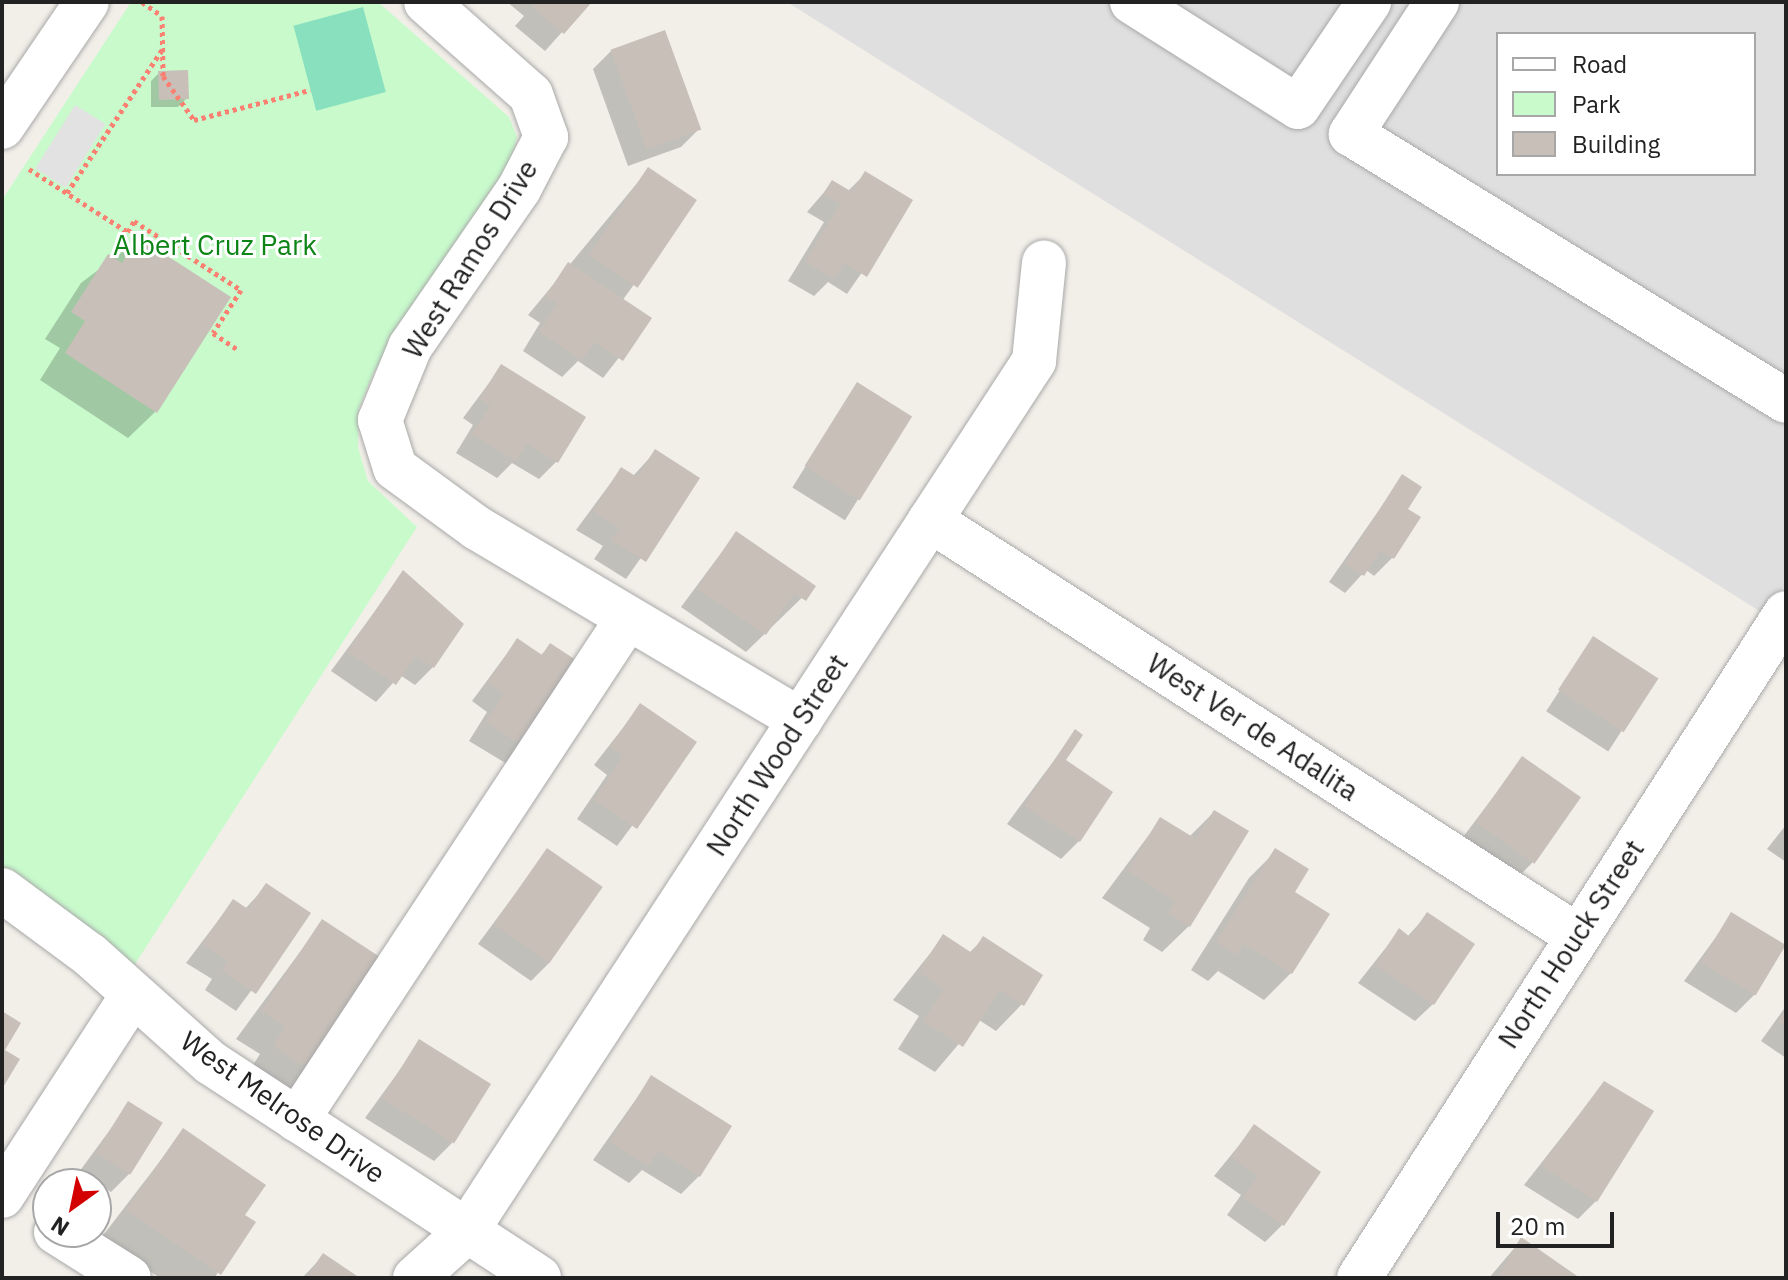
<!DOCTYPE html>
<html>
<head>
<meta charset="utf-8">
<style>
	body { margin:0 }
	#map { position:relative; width:1788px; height:1280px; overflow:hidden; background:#f2efe9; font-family:"IBM Plex Sans",sans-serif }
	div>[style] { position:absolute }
	.residential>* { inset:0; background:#e0dfdf }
	.park>* { inset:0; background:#c8facc }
	.pitch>* { inset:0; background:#88e0be; transform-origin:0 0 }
	.parking>* { inset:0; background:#e2e2e2; transform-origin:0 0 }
	.shadow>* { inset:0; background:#0003; transform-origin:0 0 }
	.building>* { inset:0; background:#c7bfb8; transform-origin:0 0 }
	.path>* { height:5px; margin-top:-2.5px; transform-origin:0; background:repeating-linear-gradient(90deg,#fa8072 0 4px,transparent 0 8px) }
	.roads { filter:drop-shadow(0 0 2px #a9a9a9) drop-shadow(0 0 2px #a9a9a9) }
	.minor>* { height:44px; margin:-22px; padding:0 22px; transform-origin:22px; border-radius:22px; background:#fff }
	span { translate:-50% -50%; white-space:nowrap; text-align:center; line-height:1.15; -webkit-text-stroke:6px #fff; paint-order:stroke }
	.park-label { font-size:28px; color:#0c8416 }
	.street-label { font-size:28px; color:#222 }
	.frame { position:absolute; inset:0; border:4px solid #222; pointer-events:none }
	.legend { position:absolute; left:1496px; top:32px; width:260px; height:144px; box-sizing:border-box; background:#fff; border:2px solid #a7a7a7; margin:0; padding:10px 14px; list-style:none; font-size:24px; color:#222 }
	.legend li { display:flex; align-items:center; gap:16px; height:40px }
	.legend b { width:40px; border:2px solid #a7a7a7 }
	.north { position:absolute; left:32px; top:1168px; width:80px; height:80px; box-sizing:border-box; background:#fff; border:2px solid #a7a7a7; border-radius:50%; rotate:213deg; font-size:22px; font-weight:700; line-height:32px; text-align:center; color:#222 }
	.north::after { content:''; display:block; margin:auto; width:28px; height:36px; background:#d40000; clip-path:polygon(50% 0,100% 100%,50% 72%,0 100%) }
	.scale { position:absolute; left:1496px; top:1212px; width:118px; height:36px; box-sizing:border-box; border:4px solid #222; border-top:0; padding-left:10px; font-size:24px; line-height:28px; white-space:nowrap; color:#222; -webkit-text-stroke:6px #fff; paint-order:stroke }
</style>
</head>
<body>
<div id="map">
	<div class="residential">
		<i style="clip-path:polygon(evenodd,787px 2px,1786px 2px,1786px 583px,1766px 615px,787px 2px,1498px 34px,1754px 34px,1754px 174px,1498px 174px,1498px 34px)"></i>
	</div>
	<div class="park">
		<i style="clip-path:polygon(131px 2px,378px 2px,509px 117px,517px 137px,512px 158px,374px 372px,359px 408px,358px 447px,368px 481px,417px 527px,126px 978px,2px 868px,2px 200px)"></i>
	</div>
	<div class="pitch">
		<i style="left:363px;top:7px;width:88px;height:72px;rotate:75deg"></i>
	</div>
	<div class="parking">
		<i style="left:75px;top:105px;width:36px;height:75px;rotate:32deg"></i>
	</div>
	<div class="shadow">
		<i style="clip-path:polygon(507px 2px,589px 2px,545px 51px,515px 26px,524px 16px)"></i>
		<i style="clip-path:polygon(611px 51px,699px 129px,681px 147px,628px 166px,593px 69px)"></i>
		<i style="clip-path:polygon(159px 73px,187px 98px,178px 107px,151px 107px,151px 81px)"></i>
		<i style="clip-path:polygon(648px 170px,694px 201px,622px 301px,649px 319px,603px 378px,578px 361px,562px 377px,523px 351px,540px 323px,528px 315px)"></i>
		<i style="clip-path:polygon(866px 173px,911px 201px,847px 294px,828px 282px,814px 296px,788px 281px,824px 222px,807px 212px,832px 183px,847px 192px)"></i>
		<i style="clip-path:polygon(138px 240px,155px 412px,128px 438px,40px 380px,60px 348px,45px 339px,81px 283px)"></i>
		<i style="clip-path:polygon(501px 367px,557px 461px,539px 479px,512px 463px,497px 478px,456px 453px,473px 425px,463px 418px)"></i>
		<i style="left:857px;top:384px;width:62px;height:122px;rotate:32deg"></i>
		<i style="clip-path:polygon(655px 452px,697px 478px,626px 579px,594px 559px,603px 546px,576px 530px,621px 469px,633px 476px)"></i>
		<i style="clip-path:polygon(1402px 477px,1406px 510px,1418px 518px,1392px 558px,1374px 576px,1366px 570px,1345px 593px,1329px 582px)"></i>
		<i style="clip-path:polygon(736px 533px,814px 586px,746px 652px,681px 607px)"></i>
		<i style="clip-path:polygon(403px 573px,433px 667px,415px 685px,400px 675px,376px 702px,331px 671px)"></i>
		<i style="left:1593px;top:639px;width:74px;height:86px;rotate:33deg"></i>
		<i style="clip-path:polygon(517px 640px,540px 656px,550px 646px,512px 767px,469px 741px,487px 712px,472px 701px)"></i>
		<i style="clip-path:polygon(640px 706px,694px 743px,617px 846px,577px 819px,607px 775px,594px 765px)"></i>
		<i style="clip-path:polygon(1075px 732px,1064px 761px,1079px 841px,1061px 859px,1007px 824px)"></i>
		<i style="clip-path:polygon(1522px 759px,1534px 861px,1516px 879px,1460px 841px)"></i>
		<i style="clip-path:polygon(1214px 812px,1189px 926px,1162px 952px,1143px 940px,1150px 928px,1102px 898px,1160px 820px,1189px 837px)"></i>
		<i style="clip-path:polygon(1786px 825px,1786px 862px,1767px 849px)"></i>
		<i style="clip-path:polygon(547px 851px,549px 963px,531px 981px,478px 944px)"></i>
		<i style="clip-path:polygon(1276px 851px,1291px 973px,1264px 1000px,1218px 971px,1208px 981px,1191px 970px,1249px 878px)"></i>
		<i style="clip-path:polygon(267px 885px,308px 914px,236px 1011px,205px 990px,212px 979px,186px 963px,233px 901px,245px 909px)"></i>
		<i style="clip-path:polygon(1427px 915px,1433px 1004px,1415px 1021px,1358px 983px,1399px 931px,1407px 937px)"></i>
		<i style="clip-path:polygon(1732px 915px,1754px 995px,1736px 1013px,1684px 981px)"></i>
		<i style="clip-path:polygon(322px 922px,310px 1071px,284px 1097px,248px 1073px,260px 1054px,236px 1039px)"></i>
		<i style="clip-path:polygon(944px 936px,969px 953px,983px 939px,1022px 1004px,996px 1031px,979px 1020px,935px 1072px,898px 1049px,919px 1016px,893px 1000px)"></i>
		<i style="clip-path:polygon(1786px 1006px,1786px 1058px,1761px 1041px)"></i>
		<i style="clip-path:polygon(420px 1042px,452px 1143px,434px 1161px,365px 1118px)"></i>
		<i style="clip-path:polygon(651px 1078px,699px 1176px,681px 1194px,642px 1170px,629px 1183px,593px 1160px)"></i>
		<i style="clip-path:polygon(1604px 1083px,1596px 1201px,1578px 1219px,1524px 1185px)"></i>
		<i style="clip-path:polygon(129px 1104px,129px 1174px,111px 1192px,79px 1172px)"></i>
		<i style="clip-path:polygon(1254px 1127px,1283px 1224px,1265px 1242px,1227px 1215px,1241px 1195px,1214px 1176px)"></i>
		<i style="clip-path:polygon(184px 1130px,243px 1216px,215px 1278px,160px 1278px,101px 1238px)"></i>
		<i style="clip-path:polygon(1522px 1239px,1577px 1278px,1489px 1278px)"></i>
		<i style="clip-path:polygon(323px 1256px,356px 1278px,302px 1278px)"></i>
	</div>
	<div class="building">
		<i style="clip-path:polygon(536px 2px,592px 2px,564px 34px,532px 7px)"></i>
		<i style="left:665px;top:30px;width:106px;height:58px;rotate:70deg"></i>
		<i style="left:188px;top:70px;width:29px;height:30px;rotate:88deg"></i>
		<i style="left:648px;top:167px;width:59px;height:106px;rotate:34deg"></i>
		<i style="clip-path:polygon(865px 171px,913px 200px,867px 277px,844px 263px,834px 279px,805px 262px,840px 204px,823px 194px,832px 180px,852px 192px)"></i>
		<i style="clip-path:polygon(138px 237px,231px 297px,157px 413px,65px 353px,85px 321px,71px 312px,108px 254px,122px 263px)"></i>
		<i style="clip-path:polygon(568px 262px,652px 318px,623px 361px,594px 342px,582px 360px,539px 332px,557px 304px,545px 297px)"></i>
		<i style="clip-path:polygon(501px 364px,586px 417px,558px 463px,527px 444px,516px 461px,472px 434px,490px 406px,479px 399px)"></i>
		<i style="left:857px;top:382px;width:65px;height:99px;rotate:32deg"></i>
		<i style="clip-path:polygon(655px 449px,700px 478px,646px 562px,611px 540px,619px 528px,593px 511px,621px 467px,637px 477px)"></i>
		<i style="clip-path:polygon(1402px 474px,1422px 487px,1408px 509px,1421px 517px,1394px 559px,1380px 551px,1364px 576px,1345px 564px)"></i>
		<i style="clip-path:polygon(736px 531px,816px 586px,806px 601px,794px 593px,766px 635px,697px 589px)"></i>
		<i style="clip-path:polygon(403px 570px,464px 624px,434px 668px,416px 656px,396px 685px,347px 652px)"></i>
		<i style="left:1593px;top:636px;width:78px;height:64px;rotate:33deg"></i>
		<i style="clip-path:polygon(517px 638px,542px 655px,550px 643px,585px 666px,531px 751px,486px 722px,504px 693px,488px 683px)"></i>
		<i style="clip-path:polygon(640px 703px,697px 742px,637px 829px,594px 800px,623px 756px,610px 747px)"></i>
		<i style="clip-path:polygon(1075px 729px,1083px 735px,1066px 760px,1113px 792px,1080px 842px,1024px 806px)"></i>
		<i style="left:1522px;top:756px;width:72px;height:81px;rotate:35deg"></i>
		<i style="clip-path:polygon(1214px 810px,1249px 831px,1190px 927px,1168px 913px,1175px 901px,1127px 871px,1160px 817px,1196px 839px)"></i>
		<i style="left:547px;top:848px;width:68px;height:93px;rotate:35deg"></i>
		<i style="clip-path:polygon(1275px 848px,1309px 869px,1295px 892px,1330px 914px,1292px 974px,1244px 944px,1236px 955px,1216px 942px)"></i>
		<i style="clip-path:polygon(266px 883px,311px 913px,256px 994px,222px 971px,228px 961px,202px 944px,233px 899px,248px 909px)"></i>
		<i style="clip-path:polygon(1427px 912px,1475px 944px,1434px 1005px,1375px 965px,1399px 928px,1410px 937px)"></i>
		<i style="left:1731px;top:912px;width:64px;height:59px;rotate:31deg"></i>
		<i style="clip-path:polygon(322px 919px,386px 961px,312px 1072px,273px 1046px,285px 1027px,261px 1011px)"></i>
		<i style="clip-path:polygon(943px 934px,972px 953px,983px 936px,1043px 975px,1024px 1006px,1000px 990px,963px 1047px,923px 1021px,944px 989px,918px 972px)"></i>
		<i style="clip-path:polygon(2px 1011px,21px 1023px,5px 1050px,20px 1059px,2px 1089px)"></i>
		<i style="clip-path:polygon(1786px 1011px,1786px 1028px,1778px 1022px)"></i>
		<i style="left:419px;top:1039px;width:85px;height:70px;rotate:32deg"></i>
		<i style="clip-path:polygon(651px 1075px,732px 1126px,700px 1177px,658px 1151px,648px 1166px,610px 1142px)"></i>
		<i style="clip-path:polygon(1604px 1081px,1654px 1111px,1597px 1202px,1541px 1166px)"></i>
		<i style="left:128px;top:1101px;width:41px;height:61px;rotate:32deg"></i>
		<i style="clip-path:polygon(1254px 1124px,1321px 1172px,1284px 1226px,1243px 1197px,1258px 1176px,1231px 1157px)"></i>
		<i style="clip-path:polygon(183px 1128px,266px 1185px,245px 1215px,256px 1222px,221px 1275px,126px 1210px)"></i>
		<i style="clip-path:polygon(1521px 1237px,1580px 1278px,1497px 1278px)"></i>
		<i style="clip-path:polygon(323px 1253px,360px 1278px,306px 1278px)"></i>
	</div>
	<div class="path">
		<i style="left:142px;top:2px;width:24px;rotate:35deg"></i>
		<i style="left:162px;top:16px;width:60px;rotate:89deg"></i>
		<i style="left:163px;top:76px;width:54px;rotate:54.8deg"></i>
		<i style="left:194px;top:120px;width:120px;rotate:-14.5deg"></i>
		<i style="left:29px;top:169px;width:117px;rotate:32.5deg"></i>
		<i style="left:128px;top:232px;width:13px;rotate:-61deg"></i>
		<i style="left:134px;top:221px;width:127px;rotate:32.8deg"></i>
		<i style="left:241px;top:290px;width:51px;rotate:123.1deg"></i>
		<i style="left:213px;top:333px;width:30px;rotate:34deg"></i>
		<i style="left:67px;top:193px;width:172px;rotate:-56.4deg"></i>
	</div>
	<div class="roads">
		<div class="minor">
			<i style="left:426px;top:2px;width:140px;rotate:41.5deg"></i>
			<i style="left:531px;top:95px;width:45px;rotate:70.3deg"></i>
			<i style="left:546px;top:137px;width:59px;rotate:117.4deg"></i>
			<i style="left:519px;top:189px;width:192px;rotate:124.6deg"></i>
			<i style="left:410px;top:347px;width:79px;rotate:112.3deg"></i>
			<i style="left:380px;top:420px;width:50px;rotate:72.6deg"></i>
			<i style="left:395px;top:468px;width:102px;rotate:36.2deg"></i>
			<i style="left:477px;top:528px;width:376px;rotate:30.7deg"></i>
			<i style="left:1132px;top:2px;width:196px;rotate:32.3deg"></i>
			<i style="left:1298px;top:107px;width:127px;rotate:-55.9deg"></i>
			<i style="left:1437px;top:2px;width:158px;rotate:123.1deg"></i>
			<i style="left:1351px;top:134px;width:510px;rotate:31.54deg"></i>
			<i style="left:2px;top:127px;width:151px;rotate:-55.8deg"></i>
			<i style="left:930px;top:520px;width:768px;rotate:32.72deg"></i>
			<i style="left:2px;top:890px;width:109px;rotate:36.5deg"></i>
			<i style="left:90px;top:955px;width:162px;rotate:41.8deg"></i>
			<i style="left:211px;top:1063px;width:392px;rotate:33.2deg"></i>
			<i style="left:297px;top:1120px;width:601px;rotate:-56.6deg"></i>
			<i style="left:2px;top:1196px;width:241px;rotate:-57deg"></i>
			<i style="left:56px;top:1232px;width:86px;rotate:32.2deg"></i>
			<i style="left:415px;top:1278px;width:69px;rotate:-42deg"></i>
			<i style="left:466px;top:1232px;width:1040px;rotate:-56.89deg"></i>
			<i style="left:1034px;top:361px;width:99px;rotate:-84.2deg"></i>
			<i style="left:1359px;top:1278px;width:790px;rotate:-57.3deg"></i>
		</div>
	</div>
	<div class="park-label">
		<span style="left:215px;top:245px">Albert Cruz Park</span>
	</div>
	<div class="street-label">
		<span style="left:470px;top:259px;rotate:-58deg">West Ramos Drive</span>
		<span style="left:1253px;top:727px;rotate:33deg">West Ver de Adalita</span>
		<span style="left:777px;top:755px;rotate:-57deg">North Wood Street</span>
		<span style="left:1571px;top:944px;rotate:-57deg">North Houck Street</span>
		<span style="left:283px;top:1107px;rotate:35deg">West Melrose Drive</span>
	</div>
	<div class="frame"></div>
	<ul class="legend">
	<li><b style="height:10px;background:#fff"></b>Road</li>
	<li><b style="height:22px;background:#c8facc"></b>Park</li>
	<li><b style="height:22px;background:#c7bfb8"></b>Building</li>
	</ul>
	<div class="north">N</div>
	<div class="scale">20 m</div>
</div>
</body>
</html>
